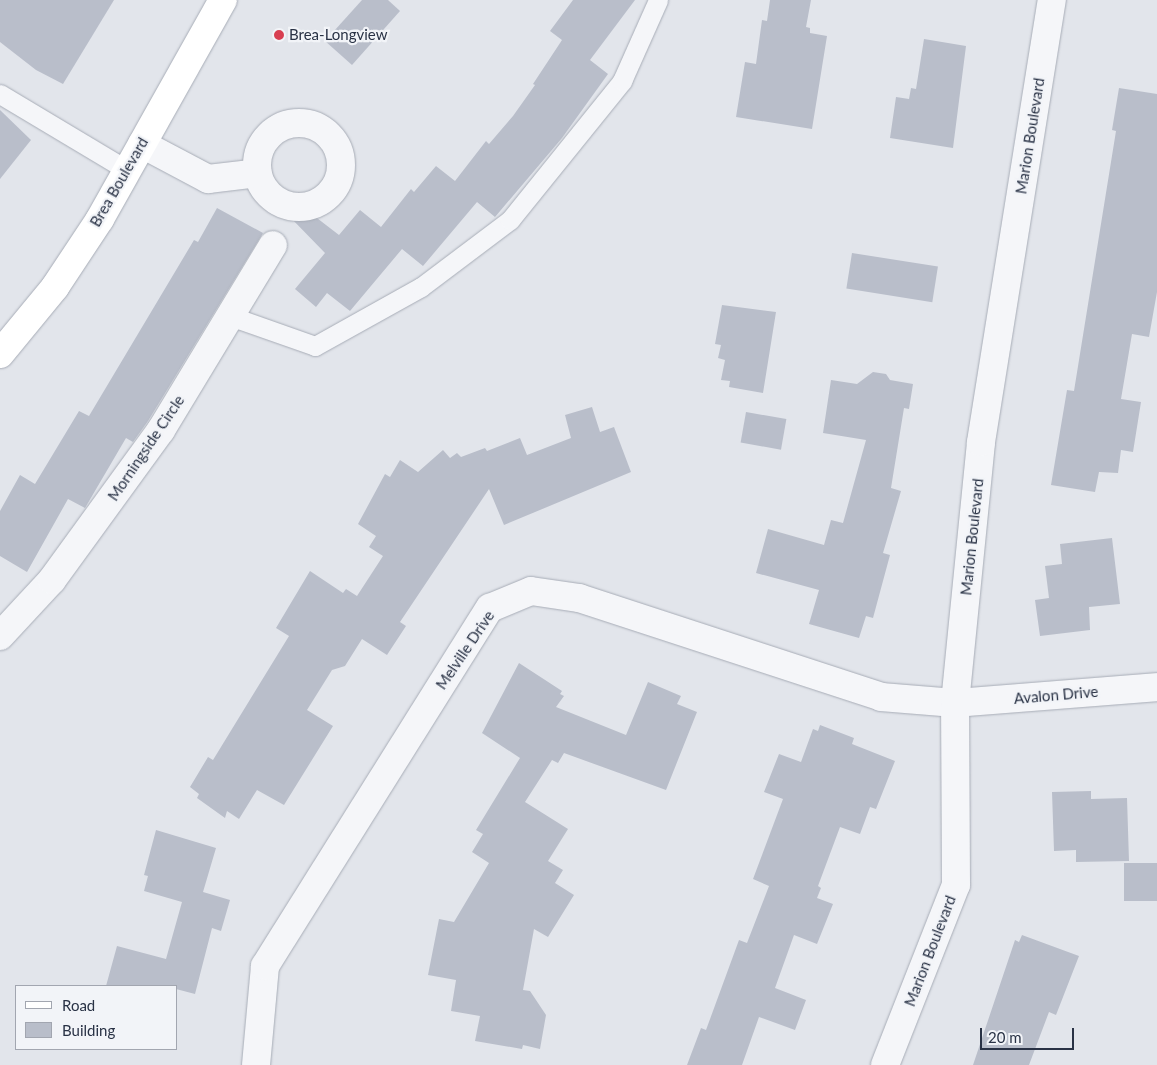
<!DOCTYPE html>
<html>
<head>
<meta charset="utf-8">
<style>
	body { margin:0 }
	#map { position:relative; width:1157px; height:1065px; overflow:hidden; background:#e2e5eb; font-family:Lato,sans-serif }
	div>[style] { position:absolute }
	.building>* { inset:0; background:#b9beca; transform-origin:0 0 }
	.roads { filter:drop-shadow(0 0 1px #a7acb6) drop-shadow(0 0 1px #a7acb6) }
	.lane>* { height:19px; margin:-9.5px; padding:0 9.5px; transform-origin:9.5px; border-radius:9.5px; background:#f5f6f9 }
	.street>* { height:28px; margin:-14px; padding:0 14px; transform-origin:14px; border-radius:14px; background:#f5f6f9 }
	.street>.ring { margin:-14px; padding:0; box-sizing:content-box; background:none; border:28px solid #f5f6f9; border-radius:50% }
	.primary>* { height:28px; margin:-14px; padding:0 14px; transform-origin:14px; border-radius:14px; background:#fff }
	.dots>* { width:14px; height:14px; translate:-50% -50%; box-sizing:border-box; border:2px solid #f2f4f8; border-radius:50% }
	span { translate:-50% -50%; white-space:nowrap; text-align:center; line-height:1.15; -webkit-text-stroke:4.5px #f2f4f8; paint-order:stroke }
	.poi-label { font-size:15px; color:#293245 }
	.left { translate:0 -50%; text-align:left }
	.street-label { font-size:15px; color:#293245 }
	.legend { position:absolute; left:15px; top:985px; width:162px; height:65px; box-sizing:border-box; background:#f2f4f8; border:1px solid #a2a6b0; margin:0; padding:6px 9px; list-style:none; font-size:15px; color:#293245 }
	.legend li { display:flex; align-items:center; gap:10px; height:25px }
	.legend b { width:25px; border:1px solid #a2a6b0 }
	.scale { position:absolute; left:980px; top:1028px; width:94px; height:22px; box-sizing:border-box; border:2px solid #293245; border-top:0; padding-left:6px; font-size:15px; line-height:18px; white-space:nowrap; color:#293245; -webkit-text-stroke:4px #f2f4f8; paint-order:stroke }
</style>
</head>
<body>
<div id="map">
	<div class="building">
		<i style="clip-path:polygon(0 0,114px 0,63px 84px,36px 70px,0 42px)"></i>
		<i style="clip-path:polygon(362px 0,388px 0,400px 11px,352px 65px,325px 41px)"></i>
		<i style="clip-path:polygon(573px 0,635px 0,590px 60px,608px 74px,562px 138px,495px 217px,477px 202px,423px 266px,402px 249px,350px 311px,327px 293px,316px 307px,295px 289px,325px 253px,289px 216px,300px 205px,339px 235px,360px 210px,381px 227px,411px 189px,414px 192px,436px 166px,455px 181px,486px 141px,489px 144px,513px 116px,535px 85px,533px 84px,562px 40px,550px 31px)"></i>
		<i style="clip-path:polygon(770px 0,811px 0,806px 27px,810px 28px,810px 33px,827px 36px,812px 129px,736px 117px,745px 62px,756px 64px,762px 20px,767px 21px)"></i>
		<i style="clip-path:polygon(924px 39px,966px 46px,953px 148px,890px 138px,896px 97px,909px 99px,911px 88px,916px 89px)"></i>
		<i style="clip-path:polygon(1119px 88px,1157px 94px,1157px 292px,1149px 337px,1132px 334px,1121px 399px,1141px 402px,1133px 452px,1121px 450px,1118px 473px,1099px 472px,1095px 492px,1051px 485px,1067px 390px,1074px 391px,1116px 131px,1112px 130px)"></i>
		<i style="clip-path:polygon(0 110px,31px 140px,0 179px)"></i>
		<i style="clip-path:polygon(217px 208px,263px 233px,148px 421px,133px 442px,126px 438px,85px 508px,68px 499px,27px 572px,0 556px,0 511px,20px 475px,35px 484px,79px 411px,89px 416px,194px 240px,198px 242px)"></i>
		<i style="left:852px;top:253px;width:87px;height:36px;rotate:9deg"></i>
		<i style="clip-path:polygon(722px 305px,776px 312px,763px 393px,729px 387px,730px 381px,721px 380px,725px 360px,718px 358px,721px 345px,715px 344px)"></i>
		<i style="clip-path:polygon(873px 372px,886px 374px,890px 380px,913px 384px,909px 409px,904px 408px,891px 488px,901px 491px,883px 553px,890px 555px,873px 618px,866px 616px,859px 638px,809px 624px,819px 590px,756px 573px,768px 529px,824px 545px,831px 520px,843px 523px,866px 440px,823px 433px,831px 380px,857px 384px)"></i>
		<i style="clip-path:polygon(592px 407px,600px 432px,614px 427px,631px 472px,504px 525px,489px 489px,400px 622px,406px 626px,387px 655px,362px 639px,345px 666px,332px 670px,307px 710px,333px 726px,284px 805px,257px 790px,239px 819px,227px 811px,225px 818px,197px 798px,199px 794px,190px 787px,208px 757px,213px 760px,289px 636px,276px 628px,310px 571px,343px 593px,346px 589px,357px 596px,383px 556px,369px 547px,376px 536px,358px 524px,385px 474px,390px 477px,400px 460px,418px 472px,443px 450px,450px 458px,457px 453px,461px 457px,485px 448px,487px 451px,520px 438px,527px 455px,571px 438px,565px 415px)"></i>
		<i style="left:746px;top:412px;width:41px;height:31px;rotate:10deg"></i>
		<i style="clip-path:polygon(1112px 538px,1120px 604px,1089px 607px,1090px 630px,1040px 636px,1035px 600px,1049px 598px,1045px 566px,1062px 564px,1060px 544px)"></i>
		<i style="clip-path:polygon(519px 663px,562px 691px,560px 694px,564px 696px,556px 707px,626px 735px,648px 682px,681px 696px,677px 704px,697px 712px,666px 790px,564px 753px,558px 763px,552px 760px,525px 802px,568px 829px,548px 861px,563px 870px,555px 883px,574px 895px,548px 937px,534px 929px,523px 990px,530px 991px,546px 1015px,540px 1049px,523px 1045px,522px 1049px,475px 1041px,480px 1016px,451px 1011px,456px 980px,428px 975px,439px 919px,454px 922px,489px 863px,472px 852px,483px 834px,476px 830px,520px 758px,482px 733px)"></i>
		<i style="clip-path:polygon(820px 725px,854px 738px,852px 744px,895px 761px,876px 809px,870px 807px,860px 834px,840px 827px,818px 886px,821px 888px,817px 898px,833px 904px,817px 944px,794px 935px,775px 988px,806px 1000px,795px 1030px,759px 1017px,742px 1065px,687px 1065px,701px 1028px,706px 1030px,739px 940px,747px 943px,769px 886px,753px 879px,783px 799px,764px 792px,779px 754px,801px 762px,813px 729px,818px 731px)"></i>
		<i style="clip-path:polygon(1091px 791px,1091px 799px,1127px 798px,1129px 861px,1076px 862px,1076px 850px,1054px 851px,1052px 792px)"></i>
		<i style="clip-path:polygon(156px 830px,216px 848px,203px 892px,230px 900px,221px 931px,212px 928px,195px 994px,176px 989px,176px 986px,106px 986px,117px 946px,166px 959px,182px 902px,144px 891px,148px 876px,144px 875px)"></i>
		<i style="left:1124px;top:863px;width:33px;height:38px"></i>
		<i style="clip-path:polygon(1022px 935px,1079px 956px,1056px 1015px,1049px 1012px,1029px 1065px,973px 1065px,1015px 940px,1019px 942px)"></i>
	</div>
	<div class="roads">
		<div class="lane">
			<i style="left:0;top:94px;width:148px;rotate:30.9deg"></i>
			<i style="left:230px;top:316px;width:90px;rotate:19.4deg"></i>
			<i style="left:315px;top:346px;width:121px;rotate:-29.1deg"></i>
			<i style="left:421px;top:287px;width:111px;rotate:-37deg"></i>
			<i style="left:510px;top:220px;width:179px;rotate:-51.1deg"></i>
			<i style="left:622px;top:81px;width:89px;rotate:-66deg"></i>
		</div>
		<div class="street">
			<i class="ring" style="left:257px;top:123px;width:56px;height:56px"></i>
			<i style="left:142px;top:144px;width:75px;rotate:27.9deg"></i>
			<i style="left:208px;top:179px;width:50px;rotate:-6.8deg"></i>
			<i style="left:0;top:636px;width:76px;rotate:-47.1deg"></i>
			<i style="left:52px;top:580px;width:185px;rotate:-54deg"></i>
			<i style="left:161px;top:430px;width:216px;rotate:-58.8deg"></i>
			<i style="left:256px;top:1065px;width:99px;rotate:-84.8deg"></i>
			<i style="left:265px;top:966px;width:423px;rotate:-57.9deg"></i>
			<i style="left:490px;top:608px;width:44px;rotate:-22.5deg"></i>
			<i style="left:531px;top:591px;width:49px;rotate:8.3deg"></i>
			<i style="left:579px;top:598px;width:318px;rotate:18.1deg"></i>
			<i style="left:881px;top:697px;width:74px;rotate:4.6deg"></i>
			<i style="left:955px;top:703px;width:203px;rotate:-4.5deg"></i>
			<i style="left:885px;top:1065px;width:193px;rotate:-68.5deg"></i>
			<i style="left:956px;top:885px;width:182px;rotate:-90.3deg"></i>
			<i style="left:955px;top:703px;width:262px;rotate:-84.3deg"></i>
			<i style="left:981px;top:442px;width:448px;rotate:-80.9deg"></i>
		</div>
		<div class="primary">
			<i style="left:0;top:354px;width:87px;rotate:-50.6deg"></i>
			<i style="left:55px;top:287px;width:82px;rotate:-56.5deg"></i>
			<i style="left:100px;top:219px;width:251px;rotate:-60.7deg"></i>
		</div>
	</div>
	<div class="dots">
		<i style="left:279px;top:35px;background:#d83f51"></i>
	</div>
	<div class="poi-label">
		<span class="left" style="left:289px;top:35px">Brea-Longview</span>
	</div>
	<div class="street-label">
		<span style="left:1030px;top:136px;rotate:-81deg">Marion Boulevard</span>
		<span style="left:119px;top:182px;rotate:-60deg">Brea Boulevard</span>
		<span style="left:146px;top:448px;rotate:-56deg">Morningside Circle</span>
		<span style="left:972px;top:537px;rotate:-84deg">Marion Boulevard</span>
		<span style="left:465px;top:650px;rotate:-56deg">Melville Drive</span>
		<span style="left:1056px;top:695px;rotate:-5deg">Avalon Drive</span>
		<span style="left:930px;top:951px;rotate:-69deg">Marion Boulevard</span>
	</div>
	<ul class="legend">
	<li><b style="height:6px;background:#fff"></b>Road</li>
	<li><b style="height:14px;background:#b9beca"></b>Building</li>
	</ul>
	<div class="scale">20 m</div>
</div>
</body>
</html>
